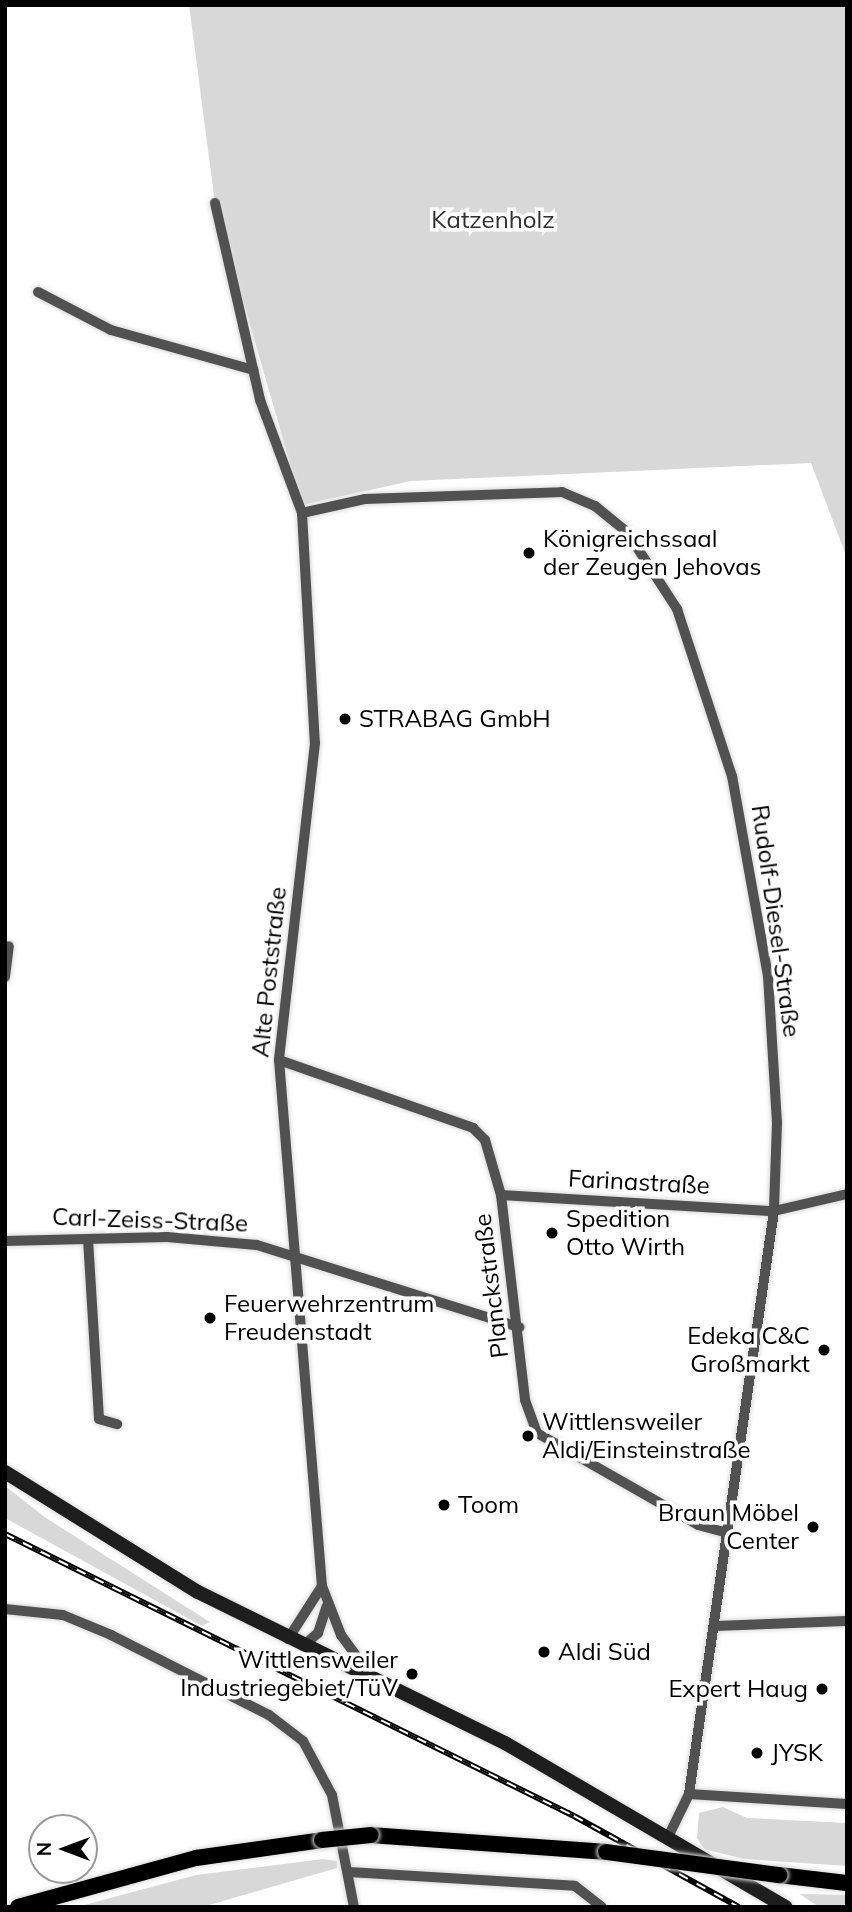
<!DOCTYPE html>
<html>
<head>
<meta charset="utf-8">
<style>
	body { margin:0 }
	#map { position:relative; width:852px; height:1912px; overflow:hidden; background:#fff; font-family:Mulish,sans-serif }
	div>[style] { position:absolute }
	.green>* { inset:0; background:#d8d8d8 }
	.roads { filter:drop-shadow(0 0 2px #dbdbdb) drop-shadow(0 0 2px #dbdbdb) }
	.street>* { height:10px; margin:-5px; padding:0 5px; transform-origin:5px; border-radius:5px; background:#515151 }
	.secondary>* { height:14px; margin:-7px; padding:0 7px; transform-origin:7px; border-radius:7px; background:#1e1e1e }
	.primary>* { height:16px; margin:-8px; padding:0 8px; transform-origin:8px; border-radius:8px; background:#000 }
	.rail>* { height:6px; margin-top:-3px; transform-origin:0; background:repeating-linear-gradient(90deg,#fff 0 10px,#000 0 20px); box-sizing:border-box; border-block:2px solid #000 }
	.bridges { filter:drop-shadow(0 0 2px #dbdbdb) drop-shadow(0 0 2px #dbdbdb) }
	.primary-bridge>* { height:16px; margin:-8px; padding:0 8px; transform-origin:8px; border-radius:8px; background:#000 }
	.dots>* { width:19px; height:19px; translate:-50% -50%; box-sizing:border-box; border:4px solid #fff; border-radius:50% }
	span { translate:-50% -50%; white-space:nowrap; text-align:center; line-height:1.15; -webkit-text-stroke:7px #fff; paint-order:stroke }
	.park-label { font-size:24px; color:#2f2f2f }
	.poi-label { font-size:24px; color:#000 }
	.left { translate:0 -50%; text-align:left }
	.right { translate:-100% -50%; text-align:right }
	.street-label { font-size:24px; color:#000 }
	.frame { position:absolute; inset:0; border:7px solid #000; pointer-events:none }
	.north { position:absolute; left:28px; top:1814px; width:70px; height:70px; box-sizing:border-box; background:#fff; border:2px solid #999; border-radius:50%; rotate:270deg; font-size:19px; font-weight:700; line-height:28px; text-align:center; color:#000 }
	.north::after { content:''; display:block; margin:auto; width:24px; height:32px; background:#000; clip-path:polygon(50% 0,100% 100%,50% 72%,0 100%) }
</style>
</head>
<body>
<div id="map">
	<div class="green">
		<i style="clip-path:polygon(189px 5px,847px 5px,847px 558px,811px 463px,411px 481px,302px 505px,215px 203px)"></i>
		<i style="clip-path:polygon(5px 1486px,46px 1518px,210px 1622px,202px 1626px,5px 1518px)"></i>
		<i style="clip-path:polygon(723px 1807px,747px 1818px,847px 1823px,847px 1866px,744px 1859px,704px 1849px,697px 1838px,699px 1813px)"></i>
		<i style="clip-path:polygon(323px 1859px,337px 1861px,337px 1868px,202px 1907px,77px 1907px,196px 1875px)"></i>
		<i style="clip-path:polygon(800px 1894px,847px 1895px,847px 1907px,819px 1907px)"></i>
	</div>
	<div class="roads">
		<div class="street">
			<i style="left:215px;top:203px;width:202px;rotate:77.1deg"></i>
			<i style="left:260px;top:400px;width:121px;rotate:69.6deg"></i>
			<i style="left:302px;top:513px;width:230px;rotate:86.8deg"></i>
			<i style="left:315px;top:743px;width:319px;rotate:96.5deg"></i>
			<i style="left:279px;top:1060px;width:528px;rotate:85.33deg"></i>
			<i style="left:322px;top:1586px;width:53px;rotate:68.8deg"></i>
			<i style="left:341px;top:1635px;width:51px;rotate:53.8deg"></i>
			<i style="left:38px;top:292px;width:82px;rotate:27.5deg"></i>
			<i style="left:111px;top:330px;width:148px;rotate:15.7deg"></i>
			<i style="left:302px;top:513px;width:65px;rotate:-12.5deg"></i>
			<i style="left:365px;top:499px;width:197px;rotate:-2deg"></i>
			<i style="left:562px;top:492px;width:36px;rotate:23deg"></i>
			<i style="left:595px;top:506px;width:41px;rotate:39.1deg"></i>
			<i style="left:627px;top:532px;width:92px;rotate:57deg"></i>
			<i style="left:677px;top:609px;width:176px;rotate:71.8deg"></i>
			<i style="left:732px;top:776px;width:203px;rotate:79.8deg"></i>
			<i style="left:768px;top:976px;width:147px;rotate:86.5deg"></i>
			<i style="left:777px;top:1123px;width:88px;rotate:92deg"></i>
			<i style="left:774px;top:1211px;width:589px;rotate:98.3deg"></i>
			<i style="left:689px;top:1794px;width:48px;rotate:116deg"></i>
			<i style="left:5px;top:977px;width:31px;rotate:-83deg"></i>
			<i style="left:279px;top:1060px;width:206px;rotate:19.3deg"></i>
			<i style="left:473px;top:1128px;width:17px;rotate:45deg"></i>
			<i style="left:485px;top:1140px;width:57px;rotate:73.8deg"></i>
			<i style="left:501px;top:1195px;width:206px;rotate:83.3deg"></i>
			<i style="left:525px;top:1400px;width:35px;rotate:70deg"></i>
			<i style="left:537px;top:1433px;width:185px;rotate:29.7deg"></i>
			<i style="left:698px;top:1525px;width:30px;rotate:15deg"></i>
			<i style="left:501px;top:1195px;width:273px;rotate:3.4deg"></i>
			<i style="left:774px;top:1211px;width:75px;rotate:-13.1deg"></i>
			<i style="left:88px;top:1239px;width:180px;rotate:86.5deg"></i>
			<i style="left:99px;top:1419px;width:19px;rotate:16deg"></i>
			<i style="left:5px;top:1241px;width:162px;rotate:-1.4deg"></i>
			<i style="left:167px;top:1237px;width:90px;rotate:5.1deg"></i>
			<i style="left:257px;top:1245px;width:275px;rotate:17.4deg"></i>
			<i style="left:5px;top:1609px;width:58px;rotate:5.9deg"></i>
			<i style="left:63px;top:1615px;width:52px;rotate:22.6deg"></i>
			<i style="left:111px;top:1635px;width:177px;rotate:26.9deg"></i>
			<i style="left:269px;top:1715px;width:43px;rotate:37.4deg"></i>
			<i style="left:303px;top:1741px;width:61px;rotate:61.8deg"></i>
			<i style="left:332px;top:1795px;width:114px;rotate:78.9deg"></i>
			<i style="left:714px;top:1626px;width:133px;rotate:-2.2deg"></i>
			<i style="left:288px;top:1639px;width:63px;rotate:-57.3deg"></i>
			<i style="left:303px;top:1646px;width:20px;rotate:-41deg"></i>
			<i style="left:318px;top:1633px;width:28px;rotate:-72deg"></i>
			<i style="left:689px;top:1794px;width:158px;rotate:3.6deg"></i>
			<i style="left:349px;top:1872px;width:226px;rotate:3.5deg"></i>
			<i style="left:575px;top:1886px;width:34px;rotate:38deg"></i>
		</div>
		<div class="secondary">
			<i style="left:5px;top:1472px;width:227px;rotate:31.9deg"></i>
			<i style="left:198px;top:1592px;width:342px;rotate:26.2deg"></i>
			<i style="left:505px;top:1743px;width:325px;rotate:30.3deg"></i>
		</div>
		<div class="primary">
			<i style="left:371px;top:1835px;width:236px;rotate:4.1deg"></i>
			<i style="left:779px;top:1875px;width:68px;rotate:6.7deg"></i>
			<i style="left:18px;top:1907px;width:185px;rotate:-15.4deg"></i>
			<i style="left:196px;top:1858px;width:127px;rotate:-8.1deg"></i>
		</div>
	</div>
	<div class="rail">
		<i style="left:5px;top:1534px;width:635px;rotate:26.36deg"></i>
		<i style="left:574px;top:1816px;width:188px;rotate:28.9deg"></i>
	</div>
	<div class="bridges">
		<div class="primary-bridge">
			<i style="left:322px;top:1840px;width:49px;rotate:-5.8deg"></i>
			<i style="left:606px;top:1852px;width:175px;rotate:7.6deg"></i>
		</div>
	</div>
	<div class="dots">
		<i style="left:529px;top:553px;background:#000"></i>
		<i style="left:345px;top:719px;background:#000"></i>
		<i style="left:552px;top:1233px;background:#000"></i>
		<i style="left:210px;top:1318px;background:#000"></i>
		<i style="left:824px;top:1350px;background:#000"></i>
		<i style="left:528px;top:1436px;background:#000"></i>
		<i style="left:444px;top:1505px;background:#000"></i>
		<i style="left:813px;top:1527px;background:#000"></i>
		<i style="left:544px;top:1652px;background:#000"></i>
		<i style="left:412px;top:1674px;background:#000"></i>
		<i style="left:822px;top:1689px;background:#000"></i>
		<i style="left:757px;top:1753px;background:#000"></i>
	</div>
	<div class="park-label">
		<span style="left:493px;top:220px">Katzenholz</span>
	</div>
	<div class="poi-label">
		<span class="left" style="left:543px;top:553px">Königreichssaal<br>der Zeugen Jehovas</span>
		<span class="left" style="left:359px;top:719px">STRABAG GmbH</span>
		<span class="left" style="left:566px;top:1233px">Spedition<br>Otto Wirth</span>
		<span class="left" style="left:224px;top:1318px">Feuerwehrzentrum<br>Freudenstadt</span>
		<span class="right" style="left:810px;top:1350px">Edeka C&amp;C<br>Großmarkt</span>
		<span class="left" style="left:542px;top:1436px">Wittlensweiler<br>Aldi/Einsteinstraße</span>
		<span class="left" style="left:458px;top:1505px">Toom</span>
		<span class="right" style="left:799px;top:1527px">Braun Möbel<br>Center</span>
		<span class="left" style="left:558px;top:1652px">Aldi Süd</span>
		<span class="right" style="left:398px;top:1674px">Wittlensweiler<br>Industriegebiet/TüV</span>
		<span class="right" style="left:808px;top:1689px">Expert Haug</span>
		<span class="left" style="left:771px;top:1753px">JYSK</span>
	</div>
	<div class="street-label">
		<span style="left:776px;top:921px;rotate:82deg">Rudolf-Diesel-Straße</span>
		<span style="left:269px;top:972px;rotate:-84deg">Alte Poststraße</span>
		<span style="left:639px;top:1182px;rotate:3deg">Farinastraße</span>
		<span style="left:150px;top:1220px;rotate:2deg">Carl-Zeiss-Straße</span>
		<span style="left:491px;top:1286px;rotate:-97deg">Planckstraße</span>
	</div>
	<div class="frame"></div>
	<div class="north">N</div>
</div>
</body>
</html>
